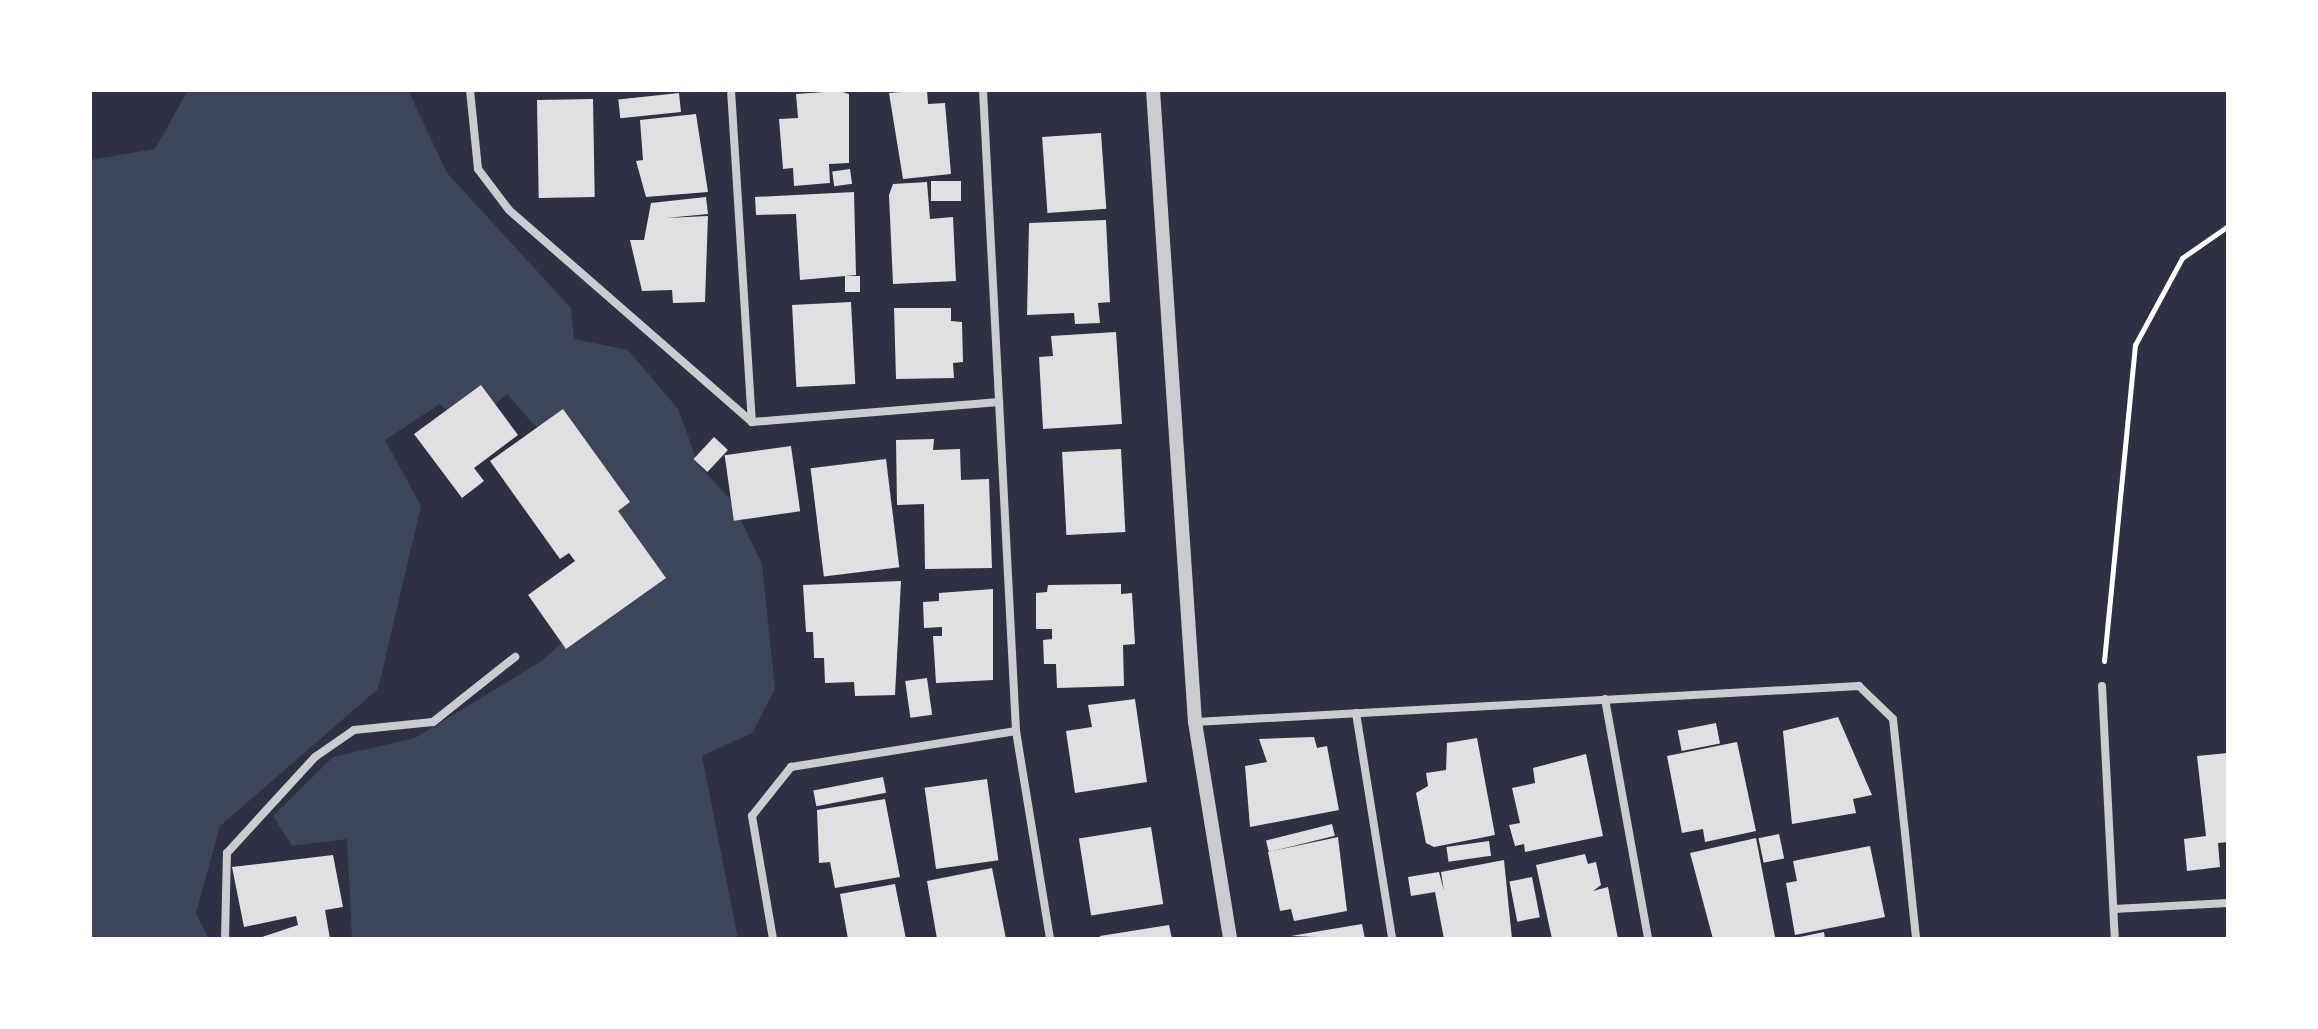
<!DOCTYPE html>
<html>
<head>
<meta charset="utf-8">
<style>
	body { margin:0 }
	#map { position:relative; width:2318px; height:1029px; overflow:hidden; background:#2d3142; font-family:"Space Grotesk",sans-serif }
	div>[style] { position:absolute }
	.green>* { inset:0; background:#3c4559 }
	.building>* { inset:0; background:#e0e0e3; transform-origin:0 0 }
	.path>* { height:5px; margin:-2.5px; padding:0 2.5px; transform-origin:2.5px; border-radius:2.5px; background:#fff }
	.minor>* { height:8px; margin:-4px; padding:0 4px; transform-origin:4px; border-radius:4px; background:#caccd0 }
	.tertiary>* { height:14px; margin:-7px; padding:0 7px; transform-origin:7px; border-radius:7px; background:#caccd0 }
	span { translate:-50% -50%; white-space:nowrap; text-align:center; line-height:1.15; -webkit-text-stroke:7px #fff; paint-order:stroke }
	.frame { position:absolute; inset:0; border:92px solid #fff; pointer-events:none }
</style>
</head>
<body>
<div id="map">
	<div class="green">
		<i style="clip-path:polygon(188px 90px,408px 90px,447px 173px,571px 308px,574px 339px,628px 350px,678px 409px,698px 464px,731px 500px,762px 564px,775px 689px,752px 733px,702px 756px,738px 939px,352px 939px,347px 839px,292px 846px,273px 816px,333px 757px,415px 738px,540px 662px,655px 562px,507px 394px,466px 429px,440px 404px,385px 440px,421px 506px,378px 689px,220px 826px,196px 913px,209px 939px,90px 939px,90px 160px,155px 149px)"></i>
	</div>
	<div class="building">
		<i style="clip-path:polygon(927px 90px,928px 104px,945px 103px,951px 174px,903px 179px,889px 93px)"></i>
		<i style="clip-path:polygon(839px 91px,849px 94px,849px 163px,829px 164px,830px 183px,794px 186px,793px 168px,783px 169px,779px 119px,798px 118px,796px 94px)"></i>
		<i style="left:679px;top:93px;width:19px;height:61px;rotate:84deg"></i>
		<i style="left:593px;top:99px;width:98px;height:56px;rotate:89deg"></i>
		<i style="clip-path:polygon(696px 114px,708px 192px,646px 197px,636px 161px,643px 160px,640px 120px)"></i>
		<i style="left:1101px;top:133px;width:76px;height:59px;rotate:86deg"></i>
		<i style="left:850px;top:169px;width:15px;height:18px;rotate:82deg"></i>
		<i style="left:931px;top:181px;width:30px;height:20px"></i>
		<i style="clip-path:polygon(927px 182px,930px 219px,953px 217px,956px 281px,893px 284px,889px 195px,893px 184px)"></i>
		<i style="clip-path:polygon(854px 192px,856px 275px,800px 280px,796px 214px,756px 215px,755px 197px)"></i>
		<i style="clip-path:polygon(706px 197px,708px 214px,666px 218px,708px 216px,705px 302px,673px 303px,672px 290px,642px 291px,630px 240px,644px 240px,651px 203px)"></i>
		<i style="clip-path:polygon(1106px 220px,1110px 302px,1098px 303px,1100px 323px,1075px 324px,1074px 313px,1027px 315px,1029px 223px)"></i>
		<i style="left:845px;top:276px;width:15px;height:16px"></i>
		<i style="left:851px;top:302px;width:82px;height:59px;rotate:87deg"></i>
		<i style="clip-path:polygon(894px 308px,951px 308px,951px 321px,962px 322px,963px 362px,953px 363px,954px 378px,896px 379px)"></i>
		<i style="clip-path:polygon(1116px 332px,1122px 424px,1043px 429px,1039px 357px,1053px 356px,1051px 336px)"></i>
		<i style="clip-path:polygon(481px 385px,518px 435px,474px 468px,484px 481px,462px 498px,414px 434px)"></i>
		<i style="clip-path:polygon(563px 409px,630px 502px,618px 511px,666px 578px,566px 649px,528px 595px,575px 561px,569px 553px,560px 559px,490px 461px)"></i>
		<i style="left:714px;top:437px;width:19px;height:30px;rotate:43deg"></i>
		<i style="clip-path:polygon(934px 439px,933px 450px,960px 449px,961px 480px,989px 479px,992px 568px,925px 569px,924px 504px,897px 505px,896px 440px)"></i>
		<i style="left:791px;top:446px;width:66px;height:67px;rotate:82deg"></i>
		<i style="left:1121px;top:449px;width:83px;height:59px;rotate:87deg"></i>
		<i style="left:886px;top:459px;width:109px;height:76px;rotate:83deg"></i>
		<i style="clip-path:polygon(901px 581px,895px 695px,855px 696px,854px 682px,825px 683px,824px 658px,814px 658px,813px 632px,806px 632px,803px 585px)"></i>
		<i style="clip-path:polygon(1121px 584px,1121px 594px,1132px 593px,1135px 644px,1123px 645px,1124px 686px,1057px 688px,1056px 664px,1044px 664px,1043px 640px,1052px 639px,1052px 629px,1036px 629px,1036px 593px,1047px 592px,1048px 585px)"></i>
		<i style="clip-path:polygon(993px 589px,993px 680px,936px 683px,933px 636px,942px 636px,942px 627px,924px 628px,923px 602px,939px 601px,939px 593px)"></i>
		<i style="left:927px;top:678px;width:37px;height:22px;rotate:82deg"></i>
		<i style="clip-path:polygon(1135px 699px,1147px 782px,1075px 793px,1066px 731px,1092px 727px,1088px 705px)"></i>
		<i style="clip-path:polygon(1838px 717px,1872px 795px,1853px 799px,1856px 813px,1792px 824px,1783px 731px)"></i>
		<i style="left:1716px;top:723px;width:21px;height:39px;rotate:79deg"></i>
		<i style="clip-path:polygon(1314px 737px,1317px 748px,1327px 746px,1339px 810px,1250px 827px,1245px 766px,1267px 762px,1259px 739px)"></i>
		<i style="clip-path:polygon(1477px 738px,1495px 835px,1434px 847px,1426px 843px,1416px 793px,1428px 786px,1426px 773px,1446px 770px,1447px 743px)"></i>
		<i style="clip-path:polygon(1737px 742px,1756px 831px,1705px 842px,1703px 829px,1682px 833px,1667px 756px)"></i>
		<i style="clip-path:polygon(2228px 753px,2228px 842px,2218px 843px,2220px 867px,2187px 871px,2184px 839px,2206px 836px,2197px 756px)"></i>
		<i style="clip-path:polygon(1586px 754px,1603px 836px,1525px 852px,1524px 844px,1515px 846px,1509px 825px,1520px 823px,1512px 788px,1535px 783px,1533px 768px)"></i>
		<i style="left:883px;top:777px;width:16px;height:71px;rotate:79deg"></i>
		<i style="left:987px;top:779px;width:82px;height:63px;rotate:82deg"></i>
		<i style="clip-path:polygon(885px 799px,900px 877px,835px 888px,830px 862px,819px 863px,817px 810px)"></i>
		<i style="left:1332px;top:824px;width:12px;height:68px;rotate:76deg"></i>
		<i style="left:1151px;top:827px;width:78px;height:73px;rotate:81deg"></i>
		<i style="left:1779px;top:834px;width:25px;height:21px;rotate:78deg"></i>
		<i style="clip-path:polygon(1338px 837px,1347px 911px,1294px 921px,1291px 909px,1280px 911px,1268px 852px)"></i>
		<i style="clip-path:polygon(1756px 838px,1775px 937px,1713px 939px,1690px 853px)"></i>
		<i style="left:1489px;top:841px;width:15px;height:43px;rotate:82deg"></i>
		<i style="clip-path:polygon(1870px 846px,1885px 917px,1795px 935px,1786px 883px,1797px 881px,1793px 861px)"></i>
		<i style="clip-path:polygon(1585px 854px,1588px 864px,1596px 862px,1601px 885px,1593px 891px,1608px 887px,1618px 939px,1552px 939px,1536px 865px)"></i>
		<i style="clip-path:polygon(333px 855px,343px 907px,325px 910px,330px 939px,256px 939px,298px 925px,296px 916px,244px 927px,232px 867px)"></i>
		<i style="clip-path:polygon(1504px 860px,1512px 939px,1444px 939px,1435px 892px,1411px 896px,1408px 877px,1439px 872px,1444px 891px,1441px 872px)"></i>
		<i style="clip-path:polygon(992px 868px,1006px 939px,937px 939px,927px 881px)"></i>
		<i style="left:1532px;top:877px;width:41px;height:23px;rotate:79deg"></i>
		<i style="clip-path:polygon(895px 884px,906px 939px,848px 939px,840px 894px)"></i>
		<i style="clip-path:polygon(1362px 924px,1365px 939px,1291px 936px,1332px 929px)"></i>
		<i style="clip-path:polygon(1169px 925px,1172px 939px,1101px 939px,1100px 936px)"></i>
		<i style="clip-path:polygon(1824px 932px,1825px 939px,1796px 939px,1795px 938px)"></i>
	</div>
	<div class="path">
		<i style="left:2104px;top:661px;width:318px;rotate:-84.4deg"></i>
		<i style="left:2135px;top:345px;width:99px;rotate:-61.6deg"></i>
		<i style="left:2182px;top:258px;width:56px;rotate:-34.8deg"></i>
	</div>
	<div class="minor">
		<i style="left:470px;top:90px;width:79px;rotate:84.2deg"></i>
		<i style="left:478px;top:169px;width:51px;rotate:52.9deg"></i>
		<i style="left:509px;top:210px;width:322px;rotate:41.1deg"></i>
		<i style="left:752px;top:422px;width:248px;rotate:-4.6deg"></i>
		<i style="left:731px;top:90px;width:333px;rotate:86.4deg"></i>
		<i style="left:983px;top:90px;width:642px;rotate:87.05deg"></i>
		<i style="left:1016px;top:731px;width:211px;rotate:80.7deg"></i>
		<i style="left:2102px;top:686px;width:253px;rotate:87.1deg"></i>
		<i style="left:1605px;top:699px;width:244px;rotate:79.8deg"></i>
		<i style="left:1356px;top:713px;width:229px;rotate:80.9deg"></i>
		<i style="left:1195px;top:722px;width:665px;rotate:-3.1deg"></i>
		<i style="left:1859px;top:686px;width:47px;rotate:44.1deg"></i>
		<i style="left:1893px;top:719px;width:221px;rotate:84deg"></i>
		<i style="left:2114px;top:909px;width:114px;rotate:-3deg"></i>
		<i style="left:225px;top:939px;width:86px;rotate:-88.7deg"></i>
		<i style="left:227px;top:853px;width:130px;rotate:-47.5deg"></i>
		<i style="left:315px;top:757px;width:47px;rotate:-34.7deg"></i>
		<i style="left:354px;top:730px;width:79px;rotate:-5.8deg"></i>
		<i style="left:433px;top:722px;width:105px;rotate:-38.4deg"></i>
		<i style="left:773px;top:939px;width:125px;rotate:-99.7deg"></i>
		<i style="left:752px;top:816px;width:63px;rotate:-51.5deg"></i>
		<i style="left:791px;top:767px;width:228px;rotate:-9.1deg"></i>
	</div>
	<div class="tertiary">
		<i style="left:1153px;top:90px;width:633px;rotate:86.2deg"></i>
		<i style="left:1195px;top:722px;width:220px;rotate:80.8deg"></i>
	</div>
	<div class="frame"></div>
</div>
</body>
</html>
